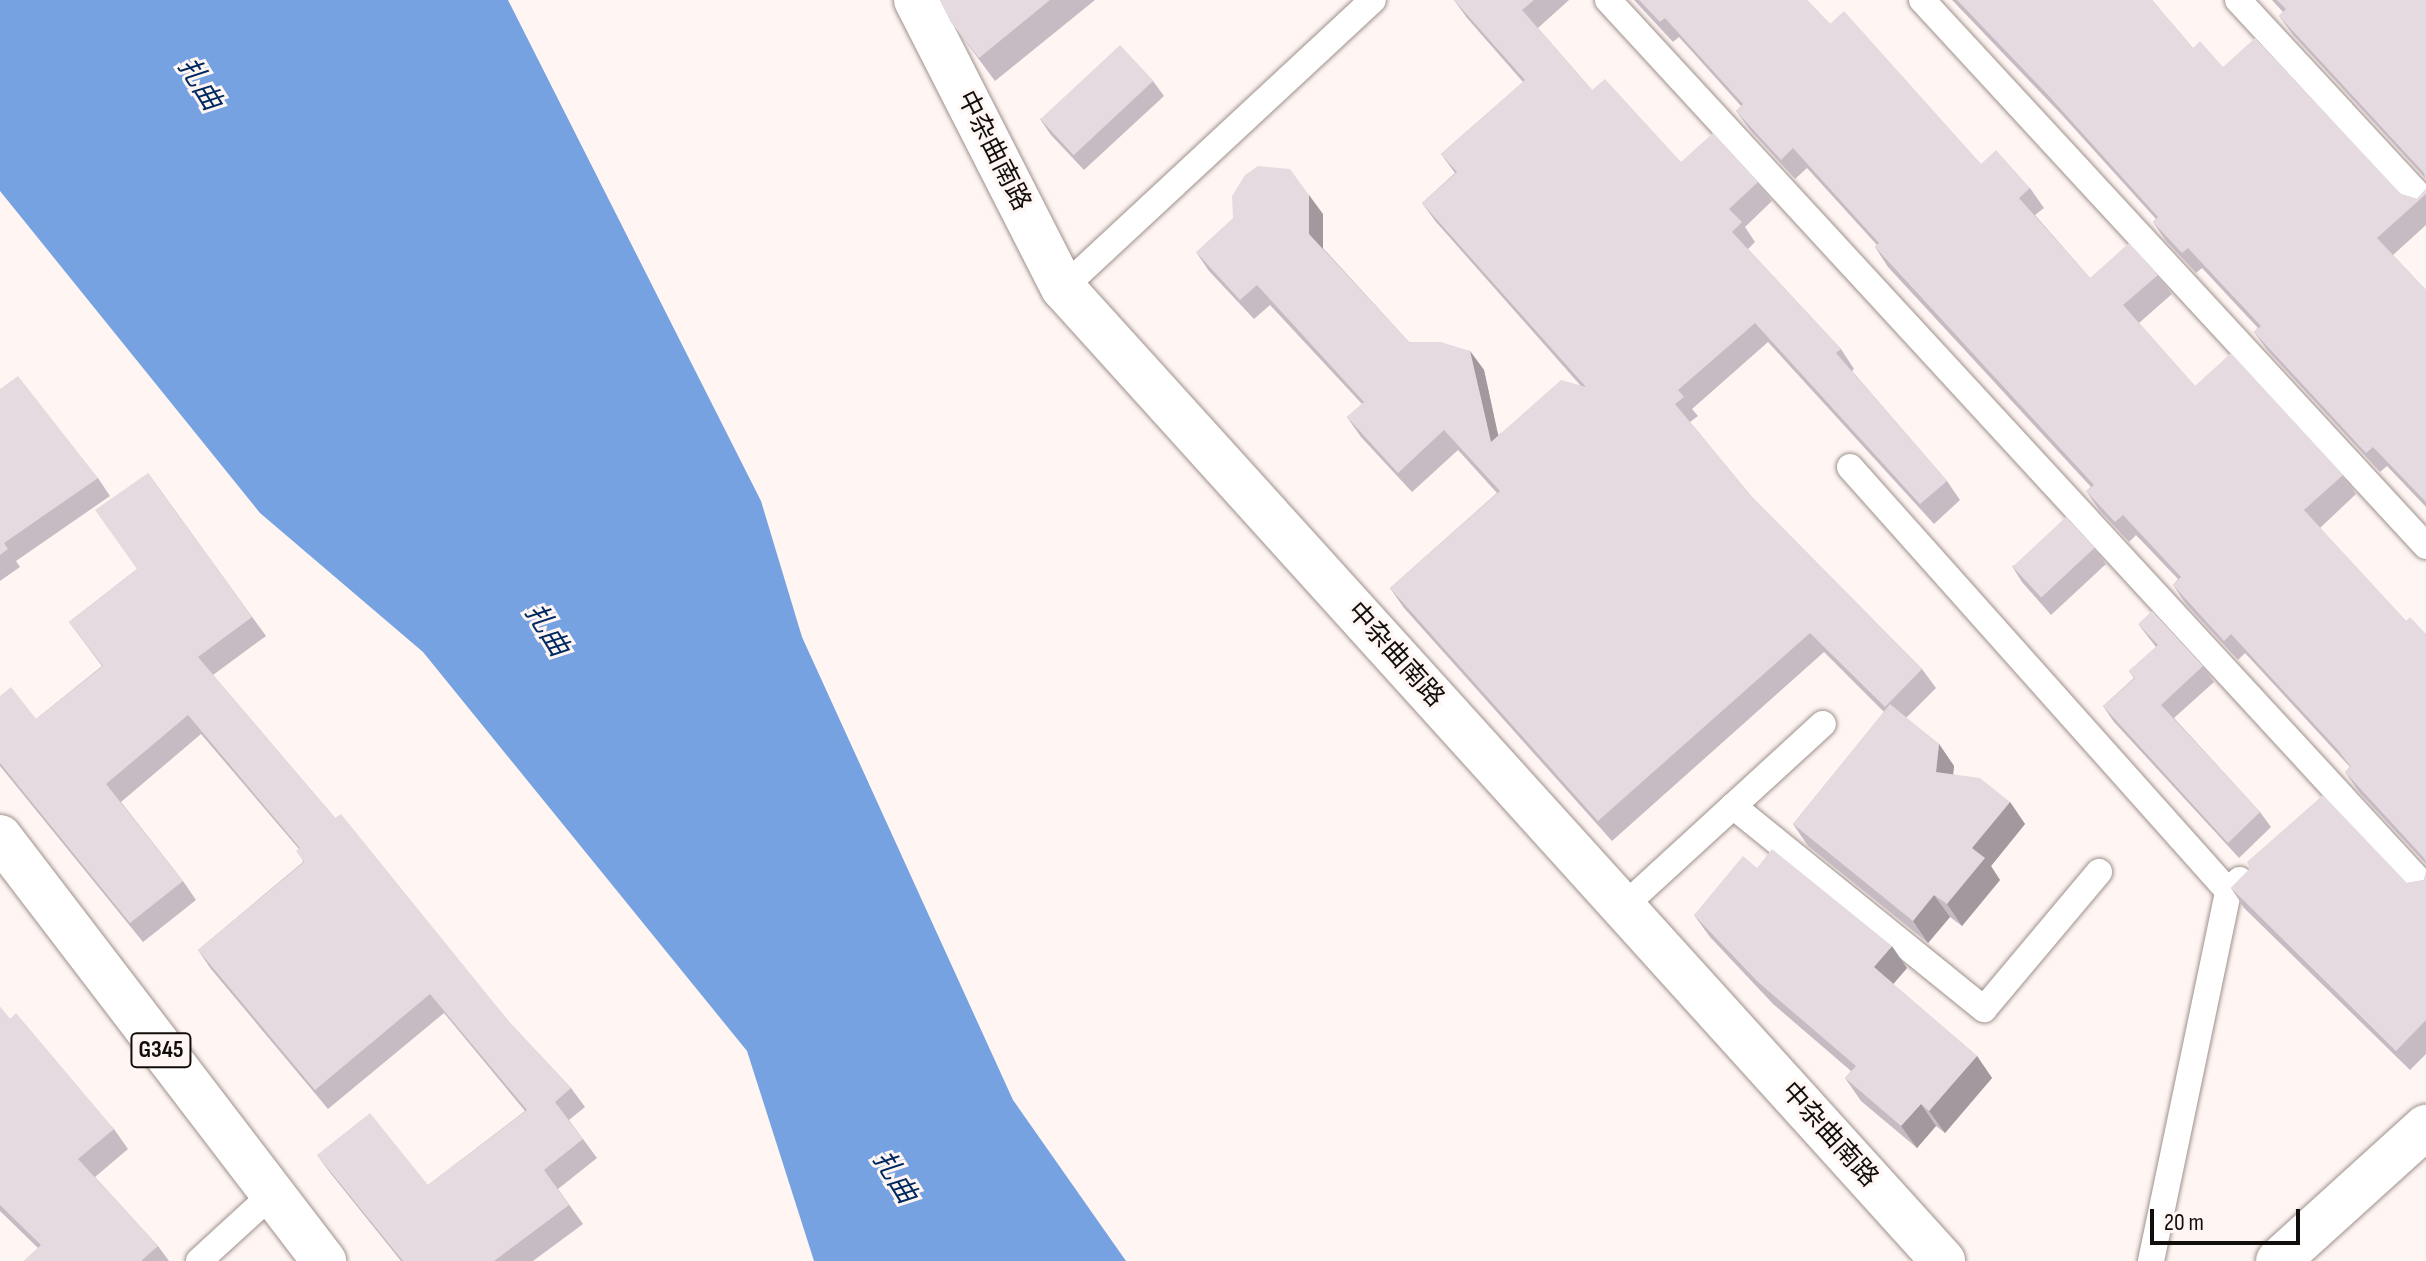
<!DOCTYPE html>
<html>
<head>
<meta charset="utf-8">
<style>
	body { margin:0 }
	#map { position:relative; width:2426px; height:1261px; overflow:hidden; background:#fff6f3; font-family:"Sofia Sans Condensed","Noto Sans SC",sans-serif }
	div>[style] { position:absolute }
	.water>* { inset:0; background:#77a2e1 }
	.roads { filter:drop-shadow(0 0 2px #9e918c) drop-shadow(0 0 2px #9e918c) }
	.service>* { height:26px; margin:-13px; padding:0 13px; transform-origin:13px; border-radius:13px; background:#fff }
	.minor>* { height:44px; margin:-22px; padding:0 22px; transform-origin:22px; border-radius:22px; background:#fff }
	.tertiary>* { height:44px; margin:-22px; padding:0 22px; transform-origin:22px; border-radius:22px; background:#fff }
	.trunk>* { height:44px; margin:-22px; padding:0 22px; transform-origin:22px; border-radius:22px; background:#fff }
	.wall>* { inset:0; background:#c6bbc2 }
	.shaded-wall>* { inset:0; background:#a1999e }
	.building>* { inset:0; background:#e6dae1; transform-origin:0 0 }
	span { translate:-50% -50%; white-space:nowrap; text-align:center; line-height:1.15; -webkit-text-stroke:6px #fff6f3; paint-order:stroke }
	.shield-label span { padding:2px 6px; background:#fff6f3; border:2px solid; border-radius:6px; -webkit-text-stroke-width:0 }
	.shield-label { font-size:24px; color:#120e0c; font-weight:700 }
	.street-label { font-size:26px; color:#120e0c }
	.water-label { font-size:28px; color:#002960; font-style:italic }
	.scale { position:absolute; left:2150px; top:1209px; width:150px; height:36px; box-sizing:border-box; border:4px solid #120e0c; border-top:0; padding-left:10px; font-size:24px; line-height:28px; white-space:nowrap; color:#120e0c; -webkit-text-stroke:6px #fff6f3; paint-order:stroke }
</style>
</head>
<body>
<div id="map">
	<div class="water">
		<i style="clip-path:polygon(0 0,508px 0,761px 501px,802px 637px,1013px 1100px,1126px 1261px,814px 1261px,747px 1051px,423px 652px,260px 513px,0 191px)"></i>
	</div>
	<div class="roads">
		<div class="service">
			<i style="left:1608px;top:0;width:1207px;rotate:47.35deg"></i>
			<i style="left:1922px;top:0;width:743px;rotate:47.29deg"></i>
			<i style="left:2238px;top:0;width:277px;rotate:47.2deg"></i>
			<i style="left:1063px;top:288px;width:423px;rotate:-42.9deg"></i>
			<i style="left:1850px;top:467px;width:568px;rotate:48.28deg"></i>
			<i style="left:1733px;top:806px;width:323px;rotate:39deg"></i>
			<i style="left:1984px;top:1009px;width:179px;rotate:-50deg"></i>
			<i style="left:1623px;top:907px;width:271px;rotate:-42.5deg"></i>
			<i style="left:199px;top:1261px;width:98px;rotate:-42.5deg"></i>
			<i style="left:2151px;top:1261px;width:378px;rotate:-78.2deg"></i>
			<i style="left:2228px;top:891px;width:16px;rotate:-43deg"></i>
		</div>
		<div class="minor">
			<i style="left:2278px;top:1261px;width:200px;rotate:-42.2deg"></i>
		</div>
		<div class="tertiary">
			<i style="left:916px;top:0;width:323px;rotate:63deg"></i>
			<i style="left:1063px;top:288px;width:1312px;rotate:47.87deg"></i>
		</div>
		<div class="trunk">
			<i style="left:0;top:837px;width:534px;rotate:52.61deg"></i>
		</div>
	</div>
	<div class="wall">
		<i style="clip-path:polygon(940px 0,1095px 0,995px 81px,951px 22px)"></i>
		<i style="clip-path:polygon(1454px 0,1569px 0,1538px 28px,1592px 90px,1681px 162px,1758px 182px,1772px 201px,1745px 227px,1755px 242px,1748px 249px,1841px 349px,1854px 369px,1852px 371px,1947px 481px,1960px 500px,1934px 524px,1768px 342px,1692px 409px,1698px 416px,1690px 422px,1752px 497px,1922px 669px,1936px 688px,1906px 718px,1939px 744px,1954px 766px,1953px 774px,2010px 802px,2025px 824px,1991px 866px,2000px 880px,1962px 926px,1950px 917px,1928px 943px,1808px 846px,1793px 824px,1884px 712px,1824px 652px,1612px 841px,1404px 608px,1390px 588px,1497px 493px,1458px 450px,1412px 492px,1361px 437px,1347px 417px,1362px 404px,1270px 305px,1254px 319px,1209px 271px,1196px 252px,1323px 214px,1323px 248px,1409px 342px,1470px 351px,1484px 370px,1498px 435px,1581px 386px,1436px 222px,1422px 203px,1455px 173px,1441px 154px,1523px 82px,1467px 18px)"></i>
		<i style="clip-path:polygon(1634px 0,1807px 0,1830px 24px,1981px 164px,2030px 188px,2044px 208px,2035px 215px,2090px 278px,2158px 275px,2172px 294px,2139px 323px,2195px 386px,2343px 475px,2356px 494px,2320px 528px,2406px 621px,2426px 634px,2426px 864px,2359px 792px,2345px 772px,2350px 767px,2245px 653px,2238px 660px,2186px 604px,2173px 585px,2178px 579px,2136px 535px,2129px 542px,2100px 511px,2086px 491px,2091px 487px,1888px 267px,1875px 247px,1877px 245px,1807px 168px,1795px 179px,1750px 130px,1736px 111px,1741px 106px,1679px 37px,1673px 42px)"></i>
		<i style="clip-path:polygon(1952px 0,2152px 0,2193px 48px,2223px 67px,2401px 194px,2417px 199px,2426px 189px,2426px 225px,2393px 255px,2426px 290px,2426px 507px,2387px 466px,2380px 472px,2268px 351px,2254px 332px,2258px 328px,2202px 268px,2196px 273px,2166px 241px,2153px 222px,2156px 219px,2062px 115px)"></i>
		<i style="clip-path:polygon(2272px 0,2426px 0,2426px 179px,2293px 35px,2279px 16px,2283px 12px)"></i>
		<i style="clip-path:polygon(1153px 81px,1164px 96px,1084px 170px,1051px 135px,1040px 119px)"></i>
		<i style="clip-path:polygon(0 389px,98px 478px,110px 496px,16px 561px,20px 567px,0 581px)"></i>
		<i style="clip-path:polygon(148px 473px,266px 636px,213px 675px,511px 1024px,571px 1088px,585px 1107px,569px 1120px,597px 1158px,558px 1189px,583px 1224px,533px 1261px,401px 1261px,331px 1174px,317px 1155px,428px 1185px,525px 1111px,444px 1013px,328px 1109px,211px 969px,198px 950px,303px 862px,299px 849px,201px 734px,121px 802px,183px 881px,196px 900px,143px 942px,0 766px,0 696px,36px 719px,102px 666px,69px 622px,137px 569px)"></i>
		<i style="clip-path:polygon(2095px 548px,2106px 564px,2051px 615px,2022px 582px,2012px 566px)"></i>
		<i style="clip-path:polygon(2138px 624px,2203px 666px,2214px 682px,2174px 718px,2260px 812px,2271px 827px,2239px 858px,2114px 722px,2103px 706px,2134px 678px,2129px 671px,2156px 647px)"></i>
		<i style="clip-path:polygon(2247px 862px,2407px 883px,2424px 880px,2426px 872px,2426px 1054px,2410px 1070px,2244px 908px,2231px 888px,2251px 868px)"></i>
		<i style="clip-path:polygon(1757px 868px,1907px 968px,1893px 984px,1977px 1056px,1992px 1078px,1945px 1133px,1936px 1126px,1917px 1148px,1861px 1101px,1845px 1078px,1851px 1071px,1773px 1004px,1710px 937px,1694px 915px)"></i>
		<i style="clip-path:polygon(0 1007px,10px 1019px,114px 1129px,128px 1149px,95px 1177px,158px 1246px,169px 1261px,24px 1261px,38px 1248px,0 1211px)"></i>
	</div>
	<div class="shaded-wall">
		<i style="clip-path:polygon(1309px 195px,1323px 214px,1323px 253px,1309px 234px)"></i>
		<i style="clip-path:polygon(1470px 351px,1484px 370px,1504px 462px,1491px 442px)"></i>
		<i style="clip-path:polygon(1939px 744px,1954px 766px,1951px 794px,1936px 772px)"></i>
		<i style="clip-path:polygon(2010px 802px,2025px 824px,1991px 866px,2000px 880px,1962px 926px,1947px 904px,1972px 848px)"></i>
		<i style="clip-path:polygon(1934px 895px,1950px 917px,1928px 943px,1913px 921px)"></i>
		<i style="clip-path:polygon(1892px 946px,1907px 968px,1889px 989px,1874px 967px)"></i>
		<i style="clip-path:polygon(1977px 1056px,1992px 1078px,1945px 1133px,1929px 1111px)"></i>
		<i style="clip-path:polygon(1921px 1104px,1936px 1126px,1917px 1148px,1901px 1126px)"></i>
	</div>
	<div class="building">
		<i style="clip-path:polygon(940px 0,1050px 0,979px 58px,951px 22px)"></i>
		<i style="clip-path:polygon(1454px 0,1534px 0,1522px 10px,1592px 90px,1605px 79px,1681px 162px,1713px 133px,1758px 182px,1729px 209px,1742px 222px,1732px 232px,1841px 349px,1836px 353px,1947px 481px,1920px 504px,1755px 323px,1678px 390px,1684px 397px,1675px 404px,1752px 497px,1922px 669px,1885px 707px,1810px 633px,1598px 821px,1390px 588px,1500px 491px,1444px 430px,1398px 473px,1347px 417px,1364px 402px,1257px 285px,1240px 300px,1196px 252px,1233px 218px,1232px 196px,1245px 175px,1258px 166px,1290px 169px,1309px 195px,1309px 234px,1409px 342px,1441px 342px,1470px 351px,1491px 442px,1561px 380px,1586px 387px,1422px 203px,1457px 172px,1441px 154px,1525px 80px)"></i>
		<i style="clip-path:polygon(1639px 0,1807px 0,1830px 24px,1844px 11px,1981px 164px,1996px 150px,2030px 188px,2019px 198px,2090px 278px,2129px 243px,2158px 275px,2123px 305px,2195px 386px,2231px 353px,2343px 475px,2304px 510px,2406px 621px,2410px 617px,2426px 634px,2426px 862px,2424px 858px,2345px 772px,2351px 767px,2338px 750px,2231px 634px,2224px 641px,2173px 585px,2181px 577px,2123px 515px,2115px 522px,2086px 491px,2094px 485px,1875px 247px,1879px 243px,1793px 148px,1781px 160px,1736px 111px,1743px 104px,1665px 18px,1660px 22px)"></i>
		<i style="clip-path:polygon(1957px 0,2152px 0,2193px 48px,2200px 41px,2223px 67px,2255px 38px,2401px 194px,2417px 199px,2426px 189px,2426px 194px,2377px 238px,2426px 290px,2426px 502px,2373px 447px,2366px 453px,2254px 332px,2261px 326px,2188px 248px,2182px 253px,2153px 222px,2158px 217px,2048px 95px)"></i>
		<i style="clip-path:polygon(2277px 0,2426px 0,2426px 180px,2424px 173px,2279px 16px,2286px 9px)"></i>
		<i style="left:1120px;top:45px;width:49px;height:109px;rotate:47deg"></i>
		<i style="clip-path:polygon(18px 376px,98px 478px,4px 543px,8px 549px,0 555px,0 389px)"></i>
		<i style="clip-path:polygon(148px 473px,252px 617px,198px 657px,335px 818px,341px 814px,511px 1024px,571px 1088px,555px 1102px,583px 1139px,544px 1170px,569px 1205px,494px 1261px,403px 1261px,317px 1155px,370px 1113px,428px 1185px,527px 1110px,430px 994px,315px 1090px,198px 950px,304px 862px,296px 851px,300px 848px,188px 715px,106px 784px,183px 881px,130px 923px,0 763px,0 696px,11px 687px,36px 719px,103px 666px,69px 622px,137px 569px,95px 510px)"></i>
		<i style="left:2066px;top:517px;width:42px;height:73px;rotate:47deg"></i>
		<i style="clip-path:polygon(2152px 611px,2203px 666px,2161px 705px,2260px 812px,2228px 843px,2103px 706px,2135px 678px,2129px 671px,2158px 645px,2138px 624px)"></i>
		<i style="clip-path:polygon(1890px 704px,1939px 744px,1936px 772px,1980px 778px,2010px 802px,1972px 848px,1985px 858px,1947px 904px,1934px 895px,1913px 921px,1793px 824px)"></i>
		<i style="clip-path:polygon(2323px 795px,2407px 883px,2424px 880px,2426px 872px,2426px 1020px,2396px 1051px,2231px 888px,2251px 867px,2247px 862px)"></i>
		<i style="clip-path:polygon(1772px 849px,1892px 946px,1874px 967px,1977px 1056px,1929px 1111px,1921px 1104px,1901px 1126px,1845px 1078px,1856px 1066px,1758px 982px,1694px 915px,1743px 856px,1757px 868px)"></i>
		<i style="clip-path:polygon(0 1007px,10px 1019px,16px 1013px,114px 1129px,78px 1159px,158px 1246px,141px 1261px,24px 1261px,41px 1245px,0 1205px)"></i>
	</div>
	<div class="shield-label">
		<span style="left:161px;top:1050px">G345</span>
	</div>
	<div class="street-label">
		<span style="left:993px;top:151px;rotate:63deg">中杂曲南路</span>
		<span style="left:1395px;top:655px;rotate:48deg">中杂曲南路</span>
		<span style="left:1829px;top:1135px;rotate:48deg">中杂曲南路</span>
	</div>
	<div class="water-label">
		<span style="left:199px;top:84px;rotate:58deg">扎曲</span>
		<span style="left:546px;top:630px;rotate:58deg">扎曲</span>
		<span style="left:894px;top:1177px;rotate:58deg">扎曲</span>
	</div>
	<div class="scale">20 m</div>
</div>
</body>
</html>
